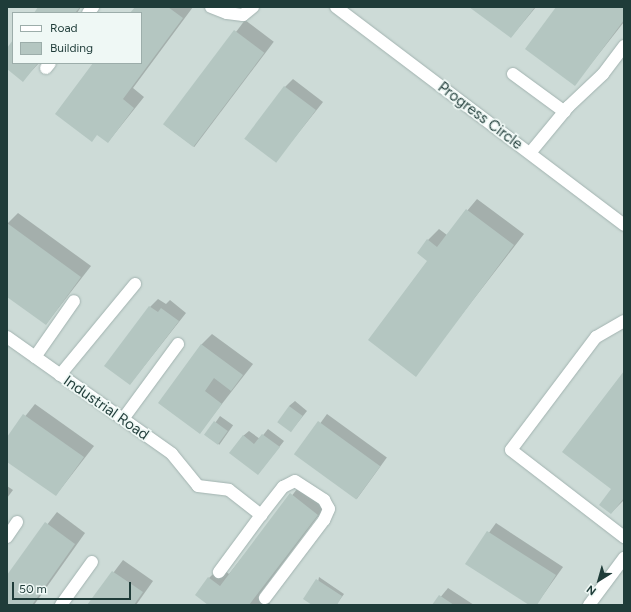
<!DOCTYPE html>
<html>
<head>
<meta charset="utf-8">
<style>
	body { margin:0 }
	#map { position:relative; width:631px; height:612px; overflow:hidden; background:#dfebe8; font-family:Figtree,sans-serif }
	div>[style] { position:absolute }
	.built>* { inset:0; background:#cddbd7 }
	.shadow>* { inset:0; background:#0003; transform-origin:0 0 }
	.building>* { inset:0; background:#b4c6c1; transform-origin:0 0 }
	.roads { filter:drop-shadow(0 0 1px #a2b3b0) drop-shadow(0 0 1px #a2b3b0) }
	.minor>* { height:12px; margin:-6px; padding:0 6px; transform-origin:6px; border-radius:6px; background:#fff }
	span { translate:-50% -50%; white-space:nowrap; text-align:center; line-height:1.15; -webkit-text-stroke:3.5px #eff8f5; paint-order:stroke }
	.street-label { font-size:15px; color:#1f3c39 }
	.frame { position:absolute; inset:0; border:8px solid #1f3c39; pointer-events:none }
	.legend { position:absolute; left:12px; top:12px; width:130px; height:52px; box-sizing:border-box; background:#eff8f5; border:1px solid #9cadaa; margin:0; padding:5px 7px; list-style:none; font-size:12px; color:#1f3c39 }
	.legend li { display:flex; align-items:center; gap:8px; height:20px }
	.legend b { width:20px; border:1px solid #9cadaa }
	.north { position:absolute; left:579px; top:560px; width:40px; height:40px; -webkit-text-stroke:3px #eff8f5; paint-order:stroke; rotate:217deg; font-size:11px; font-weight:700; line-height:16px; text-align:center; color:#1f3c39 }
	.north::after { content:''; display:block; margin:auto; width:14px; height:18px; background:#1f3c39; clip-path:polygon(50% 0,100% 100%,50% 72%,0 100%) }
	.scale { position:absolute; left:12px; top:582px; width:119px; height:18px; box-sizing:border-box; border:2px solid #1f3c39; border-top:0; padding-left:5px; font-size:12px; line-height:14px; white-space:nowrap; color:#1f3c39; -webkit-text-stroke:3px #eff8f5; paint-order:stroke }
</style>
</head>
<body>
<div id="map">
	<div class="built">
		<i style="clip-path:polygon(evenodd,7px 7px,624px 7px,624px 605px,7px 605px,7px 7px,13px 13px,141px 13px,141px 63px,13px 63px,13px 13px)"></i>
	</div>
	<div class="shadow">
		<i style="clip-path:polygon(39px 7px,81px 7px,77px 13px,35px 13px)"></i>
		<i style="clip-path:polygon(136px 7px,193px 7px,133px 88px,144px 97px,108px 142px,94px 63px,141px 63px,141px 13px,132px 13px)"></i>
		<i style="clip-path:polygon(471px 7px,536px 7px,511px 37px)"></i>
		<i style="clip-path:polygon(557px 7px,624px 7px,624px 22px,575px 84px)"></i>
		<i style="left:245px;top:20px;width:36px;height:132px;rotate:37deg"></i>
		<i style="clip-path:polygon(13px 42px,13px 63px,39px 63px,23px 80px,7px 68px,7px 50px)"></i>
		<i style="clip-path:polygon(293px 79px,323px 102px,276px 161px,285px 87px)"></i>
		<i style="clip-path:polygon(477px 199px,524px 234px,415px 375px,428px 261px,428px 240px,439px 229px,447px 235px)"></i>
		<i style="clip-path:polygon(18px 213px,91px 266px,46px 324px,7px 295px,7px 224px)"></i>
		<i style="clip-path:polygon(158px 299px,166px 304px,170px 300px,186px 313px,130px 384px,150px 307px)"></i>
		<i style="clip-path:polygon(212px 334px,253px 364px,200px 432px,201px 345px)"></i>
		<i style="clip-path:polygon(624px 373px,624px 500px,611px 513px,612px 489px)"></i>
		<i style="clip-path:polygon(295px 401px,307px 411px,291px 431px,289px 406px)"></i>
		<i style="clip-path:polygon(35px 404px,94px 446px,56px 495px,7px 461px,7px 439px)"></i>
		<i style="left:327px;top:414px;width:74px;height:51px;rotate:36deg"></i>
		<i style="left:220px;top:416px;width:16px;height:24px;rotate:35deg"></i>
		<i style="clip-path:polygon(268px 429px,284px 441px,258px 474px,243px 436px,249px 431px,260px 439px)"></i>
		<i style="clip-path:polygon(302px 483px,328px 503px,259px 595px,272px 605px,210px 605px,209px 578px,220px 567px,229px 574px)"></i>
		<i style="clip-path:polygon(7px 486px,13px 490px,7px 498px)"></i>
		<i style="clip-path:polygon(57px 512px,85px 533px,34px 605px,7px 605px,7px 576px)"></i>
		<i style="clip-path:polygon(496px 523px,563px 567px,536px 605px,531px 605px,467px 563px)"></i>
		<i style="clip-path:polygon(123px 560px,153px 581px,136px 605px,89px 605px)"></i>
		<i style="clip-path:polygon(319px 577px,344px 594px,336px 605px,314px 605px)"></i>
		<i style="clip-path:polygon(448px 588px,474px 605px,434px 605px)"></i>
	</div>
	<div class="building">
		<i style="clip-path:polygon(38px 7px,80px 7px,75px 13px,34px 13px)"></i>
		<i style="clip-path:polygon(135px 7px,168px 7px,183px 18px,123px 99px,134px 108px,108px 143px,97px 135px,92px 142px,55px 114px,93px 63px,141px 63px,141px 13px,130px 13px)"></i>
		<i style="clip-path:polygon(469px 7px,535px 7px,511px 38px)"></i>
		<i style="clip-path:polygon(556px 7px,624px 7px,624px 20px,575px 86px,525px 49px)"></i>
		<i style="left:234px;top:30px;width:38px;height:118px;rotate:37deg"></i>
		<i style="clip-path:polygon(13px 40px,13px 63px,38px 63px,23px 82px,7px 69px,7px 48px)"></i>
		<i style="left:284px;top:86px;width:40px;height:66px;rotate:37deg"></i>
		<i style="clip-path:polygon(466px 209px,514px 245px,416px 377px,368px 340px,427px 261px,417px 253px,427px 239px,437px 247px)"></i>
		<i style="clip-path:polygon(7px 223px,81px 277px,46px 325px,7px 297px)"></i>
		<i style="clip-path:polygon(149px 306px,158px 312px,161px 308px,179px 321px,130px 385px,104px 366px)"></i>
		<i style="clip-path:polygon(201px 344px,243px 375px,231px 391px,214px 378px,205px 391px,222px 404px,200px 434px,158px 403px)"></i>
		<i style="clip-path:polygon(624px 371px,624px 498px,611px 514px,599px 505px,611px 489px,562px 452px)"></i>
		<i style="left:289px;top:406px;width:17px;height:20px;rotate:36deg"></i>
		<i style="clip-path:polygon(23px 414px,84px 457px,56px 496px,7px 462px,7px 437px)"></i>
		<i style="left:214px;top:421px;width:17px;height:17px;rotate:36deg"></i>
		<i style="left:318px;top:421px;width:77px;height:41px;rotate:36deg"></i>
		<i style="clip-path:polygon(262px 434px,280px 447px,258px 475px,229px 453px,243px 435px,254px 444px)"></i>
		<i style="clip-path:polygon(290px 493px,318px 515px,249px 605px,208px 605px,195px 595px,208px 577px,220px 586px)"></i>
		<i style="clip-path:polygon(45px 522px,75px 544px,32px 605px,7px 605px,7px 575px)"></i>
		<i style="clip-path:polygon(487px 531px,556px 575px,537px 605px,529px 605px,465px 564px)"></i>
		<i style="clip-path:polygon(112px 571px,143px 592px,134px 605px,87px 605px)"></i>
		<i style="clip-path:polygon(316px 579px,342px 596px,337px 605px,312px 605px,303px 599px)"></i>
		<i style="clip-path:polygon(439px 595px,454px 605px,432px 605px)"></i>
	</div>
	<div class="roads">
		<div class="minor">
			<i style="left:211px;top:7px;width:17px;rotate:21deg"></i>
			<i style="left:227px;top:13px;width:16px;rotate:7deg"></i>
			<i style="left:243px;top:15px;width:13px;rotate:-39deg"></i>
			<i style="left:336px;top:7px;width:361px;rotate:37.1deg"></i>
			<i style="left:88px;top:13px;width:8px;rotate:-50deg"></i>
			<i style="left:46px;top:68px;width:6px;rotate:-51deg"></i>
			<i style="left:513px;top:74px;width:64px;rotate:36.2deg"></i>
			<i style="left:530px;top:153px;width:60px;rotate:-50.4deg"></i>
			<i style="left:568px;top:107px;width:48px;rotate:-43.3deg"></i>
			<i style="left:603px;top:74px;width:35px;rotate:-53deg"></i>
			<i style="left:624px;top:321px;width:32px;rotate:150deg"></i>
			<i style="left:596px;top:337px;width:141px;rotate:127deg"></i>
			<i style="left:511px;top:450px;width:143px;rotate:37.6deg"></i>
			<i style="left:7px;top:337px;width:202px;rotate:35.3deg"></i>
			<i style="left:172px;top:454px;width:41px;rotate:50.9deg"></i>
			<i style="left:198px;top:486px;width:31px;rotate:7deg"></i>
			<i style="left:229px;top:490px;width:41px;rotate:38deg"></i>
			<i style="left:261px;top:515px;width:71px;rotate:126.4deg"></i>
			<i style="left:35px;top:357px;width:68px;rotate:-55.1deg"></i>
			<i style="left:60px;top:375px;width:118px;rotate:-50.5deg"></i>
			<i style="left:123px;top:419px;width:93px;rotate:-53.7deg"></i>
			<i style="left:261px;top:515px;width:36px;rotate:-52deg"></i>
			<i style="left:283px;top:487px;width:13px;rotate:-27deg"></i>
			<i style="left:295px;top:481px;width:35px;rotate:33deg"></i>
			<i style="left:324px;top:500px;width:10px;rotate:61deg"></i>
			<i style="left:329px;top:509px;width:12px;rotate:114deg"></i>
			<i style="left:324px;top:520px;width:98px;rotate:127.1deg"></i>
			<i style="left:7px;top:537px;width:18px;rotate:-56deg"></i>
			<i style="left:61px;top:605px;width:53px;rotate:-54.2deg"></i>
			<i style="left:589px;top:605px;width:59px;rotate:-53.3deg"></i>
		</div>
	</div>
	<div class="street-label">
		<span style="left:480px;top:116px;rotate:37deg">Progress Circle</span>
		<span style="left:106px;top:408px;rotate:35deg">Industrial Road</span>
	</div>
	<div class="frame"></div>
	<ul class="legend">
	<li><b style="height:5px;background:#fff"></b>Road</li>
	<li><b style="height:11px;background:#b4c6c1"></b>Building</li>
	</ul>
	<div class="north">N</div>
	<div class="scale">50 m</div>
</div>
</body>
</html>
